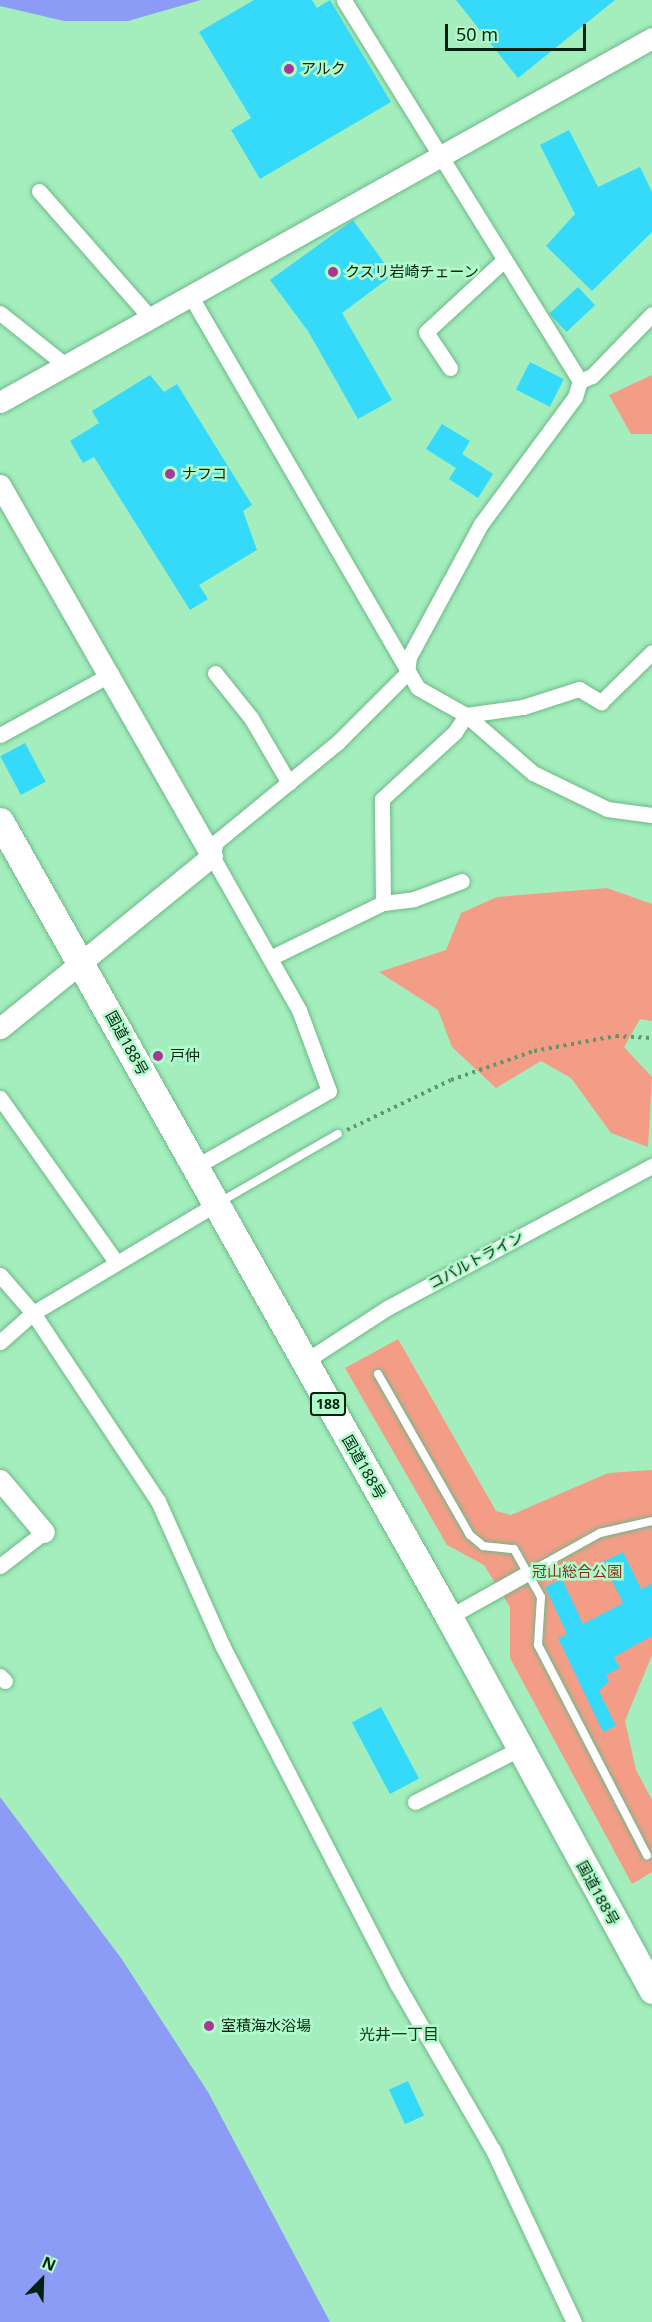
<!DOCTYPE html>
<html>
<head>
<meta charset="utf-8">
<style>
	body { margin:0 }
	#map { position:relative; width:652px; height:2322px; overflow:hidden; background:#a4eebd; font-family:"Noto Sans","Noto Sans JP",sans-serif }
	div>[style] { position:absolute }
	.green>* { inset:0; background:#f39d87 }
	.water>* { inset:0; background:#8b9bf6 }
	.building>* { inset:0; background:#35d9fa; transform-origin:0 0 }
	.path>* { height:4px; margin-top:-2px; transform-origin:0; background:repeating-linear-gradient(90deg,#5f9672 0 3px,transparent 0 7.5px) }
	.roads { filter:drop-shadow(0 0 2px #6fb789) drop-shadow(0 0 2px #6fb789) }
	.lane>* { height:8px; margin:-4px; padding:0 4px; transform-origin:4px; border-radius:4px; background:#fff }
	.street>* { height:15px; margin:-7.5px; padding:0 7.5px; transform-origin:7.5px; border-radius:7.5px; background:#fff }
	.secondary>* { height:21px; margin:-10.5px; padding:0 10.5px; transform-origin:10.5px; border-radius:10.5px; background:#fff }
	.highway>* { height:27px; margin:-13.5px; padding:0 13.5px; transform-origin:13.5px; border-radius:13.5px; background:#fff }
	.dots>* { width:16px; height:16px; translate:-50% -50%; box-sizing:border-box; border:3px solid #b1fbca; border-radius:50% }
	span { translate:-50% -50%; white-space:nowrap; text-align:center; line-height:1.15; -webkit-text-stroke:5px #b1fbca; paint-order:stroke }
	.shield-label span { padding:2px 4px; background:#b1fbca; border:2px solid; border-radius:4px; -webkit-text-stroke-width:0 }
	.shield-label { font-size:14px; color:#042211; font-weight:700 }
	.poi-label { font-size:15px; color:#042211 }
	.left { translate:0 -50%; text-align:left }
	.street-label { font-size:15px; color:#042211 }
	.park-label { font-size:15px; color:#83301b }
	.neighbourhood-label { font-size:16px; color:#0d341e }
	.north { position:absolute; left:12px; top:2250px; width:60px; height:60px; -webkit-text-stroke:4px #b1fbca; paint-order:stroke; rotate:23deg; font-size:16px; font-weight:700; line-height:24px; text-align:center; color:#042211 }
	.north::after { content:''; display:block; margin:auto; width:21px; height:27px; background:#042211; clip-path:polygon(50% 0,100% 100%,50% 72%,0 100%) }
	.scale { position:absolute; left:445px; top:24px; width:141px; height:27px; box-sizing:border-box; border:3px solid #042211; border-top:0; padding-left:8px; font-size:18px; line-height:21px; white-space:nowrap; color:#042211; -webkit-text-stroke:4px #b1fbca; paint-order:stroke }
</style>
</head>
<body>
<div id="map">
	<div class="green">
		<i style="clip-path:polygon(652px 375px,652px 434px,631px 434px,609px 395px)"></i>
		<i style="clip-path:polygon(607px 888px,652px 904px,652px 1021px,640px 1019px,624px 1047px,652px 1077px,648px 1147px,611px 1133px,571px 1078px,541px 1061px,496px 1088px,452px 1047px,438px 1010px,379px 972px,446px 950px,461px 913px,497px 897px)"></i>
		<i style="clip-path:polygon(398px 1339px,496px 1511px,511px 1515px,608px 1473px,652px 1470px,652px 1655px,625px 1721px,636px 1770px,652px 1800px,652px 1872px,632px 1884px,510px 1658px,510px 1607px,484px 1565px,447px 1545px,345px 1368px)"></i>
	</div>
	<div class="water">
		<i style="clip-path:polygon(0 0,201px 0,128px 21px,64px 21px,0 6px)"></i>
		<i style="clip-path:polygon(0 1797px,121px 1958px,208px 2092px,330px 2322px,0 2322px)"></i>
	</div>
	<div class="building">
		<i style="clip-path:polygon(254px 0,312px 0,317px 8px,330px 0,391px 102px,260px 179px,231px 130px,251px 118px,199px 32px)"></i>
		<i style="clip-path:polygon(456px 0,615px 0,518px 78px)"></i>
		<i style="clip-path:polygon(569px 130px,598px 187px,640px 167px,652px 192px,652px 232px,592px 291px,546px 246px,575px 214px,540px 145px)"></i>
		<i style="clip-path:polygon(353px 220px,393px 275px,342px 313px,392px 400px,358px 419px,308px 331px,270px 280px)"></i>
		<i style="left:578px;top:287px;width:25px;height:39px;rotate:47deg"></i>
		<i style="left:530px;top:362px;width:38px;height:31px;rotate:27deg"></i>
		<i style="clip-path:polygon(150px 375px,164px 392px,177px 384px,252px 505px,243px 511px,257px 550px,199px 585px,208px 599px,190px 610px,94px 457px,83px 463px,70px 441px,99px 423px,92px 411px)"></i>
		<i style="clip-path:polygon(442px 424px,470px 441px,462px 454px,493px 474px,478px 498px,449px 479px,456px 468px,426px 449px)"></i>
		<i style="left:25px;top:743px;width:44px;height:28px;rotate:62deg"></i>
		<i style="clip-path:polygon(623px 1552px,641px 1589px,652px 1584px,652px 1636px,614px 1657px,620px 1668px,606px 1675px,609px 1681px,599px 1691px,616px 1726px,603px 1732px,558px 1638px,567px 1634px,545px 1587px,562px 1579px,583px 1624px,623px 1603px,603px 1562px)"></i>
		<i style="left:381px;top:1707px;width:81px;height:33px;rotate:62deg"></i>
		<i style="left:408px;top:2081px;width:38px;height:21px;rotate:65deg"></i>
	</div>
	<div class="path">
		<i style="left:347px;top:1130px;width:115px;rotate:-25.7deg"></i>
		<i style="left:451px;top:1080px;width:88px;rotate:-19.3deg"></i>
		<i style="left:534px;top:1051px;width:83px;rotate:-10.4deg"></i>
		<i style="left:616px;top:1036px;width:36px;rotate:3deg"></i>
	</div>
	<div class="roads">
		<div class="lane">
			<i style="left:220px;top:1202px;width:136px;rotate:-30deg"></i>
			<i style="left:378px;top:1374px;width:185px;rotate:60.3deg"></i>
			<i style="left:470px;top:1535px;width:17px;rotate:40deg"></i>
			<i style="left:483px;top:1546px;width:31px;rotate:6deg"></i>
			<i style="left:514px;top:1549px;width:55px;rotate:60.6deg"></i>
			<i style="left:541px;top:1597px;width:48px;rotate:93.6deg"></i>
			<i style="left:538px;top:1645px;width:237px;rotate:62.6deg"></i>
			<i style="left:526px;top:1574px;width:85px;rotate:-29deg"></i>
			<i style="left:600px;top:1533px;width:53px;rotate:-13deg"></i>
		</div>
		<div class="street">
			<i style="left:39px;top:191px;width:167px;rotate:48.7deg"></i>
			<i style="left:190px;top:295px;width:454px;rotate:59.9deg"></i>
			<i style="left:418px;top:688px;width:55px;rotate:29.4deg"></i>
			<i style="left:466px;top:715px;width:89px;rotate:40.9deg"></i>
			<i style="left:533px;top:773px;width:82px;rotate:25.9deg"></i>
			<i style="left:607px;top:809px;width:45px;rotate:7.6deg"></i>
			<i style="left:0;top:313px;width:82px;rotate:38.6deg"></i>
			<i style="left:450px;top:368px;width:43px;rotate:-123.7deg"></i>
			<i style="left:426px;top:332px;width:106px;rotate:-42.7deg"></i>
			<i style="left:580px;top:381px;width:13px;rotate:-23deg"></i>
			<i style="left:592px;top:376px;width:86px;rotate:-45.9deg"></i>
			<i style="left:215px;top:673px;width:58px;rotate:51.3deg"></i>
			<i style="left:251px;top:718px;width:75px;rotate:59.7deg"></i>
			<i style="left:0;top:735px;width:127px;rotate:-28.8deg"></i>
			<i style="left:383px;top:903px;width:104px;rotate:-90.6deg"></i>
			<i style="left:382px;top:799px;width:99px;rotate:-42.5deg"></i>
			<i style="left:455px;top:732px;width:20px;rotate:-57deg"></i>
			<i style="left:466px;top:715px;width:58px;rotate:-8deg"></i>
			<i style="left:523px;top:707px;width:59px;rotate:-17.8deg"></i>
			<i style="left:579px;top:689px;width:26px;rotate:31deg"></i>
			<i style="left:601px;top:702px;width:71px;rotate:-44.4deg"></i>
			<i style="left:270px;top:958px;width:126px;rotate:-26deg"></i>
			<i style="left:383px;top:903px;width:31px;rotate:-7deg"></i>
			<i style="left:414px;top:899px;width:51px;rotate:-20.6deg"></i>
			<i style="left:0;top:1098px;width:201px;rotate:54.7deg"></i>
			<i style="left:195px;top:1167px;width:154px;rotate:-29.6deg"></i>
			<i style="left:329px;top:1091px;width:86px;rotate:-110.3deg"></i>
			<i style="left:299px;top:1010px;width:177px;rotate:-119.5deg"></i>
			<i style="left:212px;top:856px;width:15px;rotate:-74deg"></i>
			<i style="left:216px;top:842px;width:158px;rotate:-39.3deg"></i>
			<i style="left:338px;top:742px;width:98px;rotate:-45deg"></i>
			<i style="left:407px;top:673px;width:16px;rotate:-83deg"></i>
			<i style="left:409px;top:657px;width:151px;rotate:-61.6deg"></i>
			<i style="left:481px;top:524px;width:158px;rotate:-53.5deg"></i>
			<i style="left:575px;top:397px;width:17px;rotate:-73deg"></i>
			<i style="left:580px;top:381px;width:448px;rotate:-121.8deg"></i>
			<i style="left:0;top:1275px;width:50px;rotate:49deg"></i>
			<i style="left:33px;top:1313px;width:226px;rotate:56.4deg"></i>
			<i style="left:158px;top:1501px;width:158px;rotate:66deg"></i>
			<i style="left:222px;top:1645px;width:382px;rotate:62.7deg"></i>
			<i style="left:397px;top:1984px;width:192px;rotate:60deg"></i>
			<i style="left:493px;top:2150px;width:190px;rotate:64.8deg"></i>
			<i style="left:0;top:1342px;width:44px;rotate:-41.3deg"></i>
			<i style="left:33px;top:1313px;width:213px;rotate:-30.8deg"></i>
			<i style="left:304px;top:1362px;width:99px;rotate:-33deg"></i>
			<i style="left:387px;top:1308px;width:301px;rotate:-28.2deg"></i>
			<i style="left:0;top:1566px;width:56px;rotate:-37.7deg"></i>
			<i style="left:449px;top:1617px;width:88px;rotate:-29.2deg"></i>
			<i style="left:0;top:1676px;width:7px;rotate:45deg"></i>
			<i style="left:415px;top:1802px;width:117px;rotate:-27deg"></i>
		</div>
		<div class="secondary">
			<i style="left:0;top:402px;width:747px;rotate:-29.17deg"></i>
			<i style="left:0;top:485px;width:427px;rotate:60.3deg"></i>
			<i style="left:212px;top:856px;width:273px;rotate:140.9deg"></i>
			<i style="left:0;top:1480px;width:68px;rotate:49.8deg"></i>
		</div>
		<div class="highway">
			<i style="left:0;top:821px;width:914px;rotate:60.57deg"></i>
			<i style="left:449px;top:1617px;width:425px;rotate:61.4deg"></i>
		</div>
	</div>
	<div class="dots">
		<i style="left:289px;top:69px;background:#a73895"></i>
		<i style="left:333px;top:272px;background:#a73895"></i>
		<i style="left:170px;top:474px;background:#a73895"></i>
		<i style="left:158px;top:1056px;background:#a73895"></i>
		<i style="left:209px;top:2026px;background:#a73895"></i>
	</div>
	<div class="shield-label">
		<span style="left:328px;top:1404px">188</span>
	</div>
	<div class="poi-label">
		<span class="left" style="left:301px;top:69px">アルク</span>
		<span class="left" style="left:345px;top:272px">クスリ岩崎チェーン</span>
		<span class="left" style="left:182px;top:474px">ナフコ</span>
		<span class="left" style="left:170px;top:1056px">戸仲</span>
		<span class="left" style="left:221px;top:2026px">室積海水浴場</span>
	</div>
	<div class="street-label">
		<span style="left:127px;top:1043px;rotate:61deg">国道188号</span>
		<span style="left:476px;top:1260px;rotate:-28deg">コバルトライン</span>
		<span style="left:364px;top:1467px;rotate:60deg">国道188号</span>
		<span style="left:598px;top:1893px;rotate:61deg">国道188号</span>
	</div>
	<div class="park-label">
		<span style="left:577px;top:1572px">冠山総合公園</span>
	</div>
	<div class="neighbourhood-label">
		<span style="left:399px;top:2034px">光井一丁目</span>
	</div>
	<div class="north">N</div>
	<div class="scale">50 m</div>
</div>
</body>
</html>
